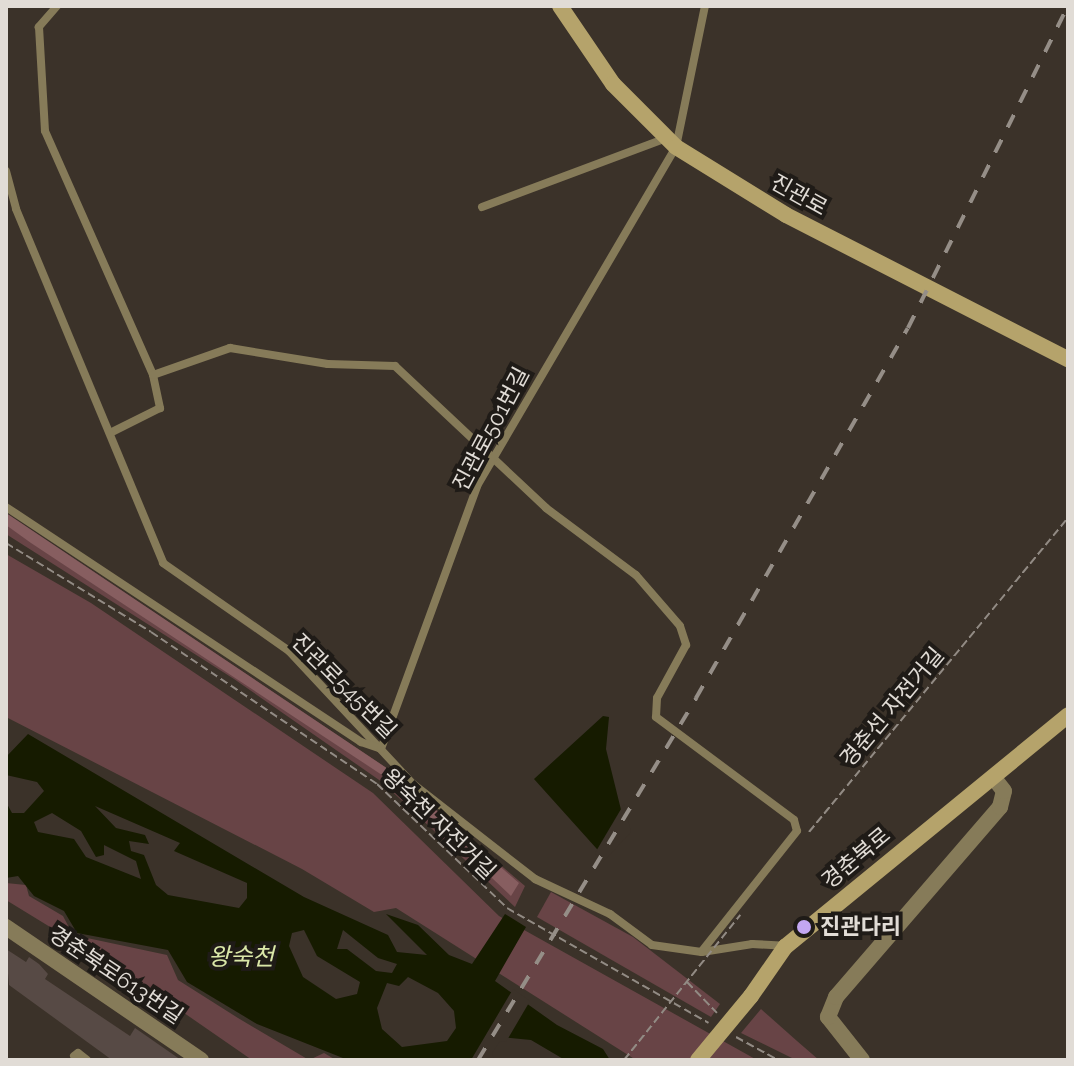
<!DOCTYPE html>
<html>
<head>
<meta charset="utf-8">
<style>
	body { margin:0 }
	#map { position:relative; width:1074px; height:1066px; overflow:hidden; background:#3b3229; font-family:Raleway,"Noto Sans KR",sans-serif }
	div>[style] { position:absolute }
	.green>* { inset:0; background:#684446 }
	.forest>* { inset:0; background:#875e60 }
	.water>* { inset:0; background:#161b00 }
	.pier>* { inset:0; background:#3b3229 }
	.building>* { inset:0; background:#574a45 }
	.path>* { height:2px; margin-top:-1px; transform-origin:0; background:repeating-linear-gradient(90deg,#928b84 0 8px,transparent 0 12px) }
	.lane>* { height:8px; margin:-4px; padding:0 4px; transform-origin:4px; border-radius:4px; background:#867b59 }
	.street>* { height:16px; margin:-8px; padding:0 8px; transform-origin:8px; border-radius:8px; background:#867b59 }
	.secondary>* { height:16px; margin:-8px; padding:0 8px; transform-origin:8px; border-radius:8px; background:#b5a36b }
	.rail>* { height:4px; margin-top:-2px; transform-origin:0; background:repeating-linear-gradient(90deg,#958e87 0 14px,transparent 0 28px) }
	.path-bridge>* { height:2px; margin-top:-1px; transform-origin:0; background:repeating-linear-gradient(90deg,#928b84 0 8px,transparent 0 12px) }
	.secondary-bridge>* { height:16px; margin:-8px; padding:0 8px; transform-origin:8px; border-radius:8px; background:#b5a36b }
	.dots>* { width:22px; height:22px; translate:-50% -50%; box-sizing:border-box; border:4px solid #1f1b17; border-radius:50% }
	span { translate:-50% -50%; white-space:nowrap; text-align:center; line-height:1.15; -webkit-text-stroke:8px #1f1b17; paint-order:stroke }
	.street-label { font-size:22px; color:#e1dcd6 }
	.poi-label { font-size:22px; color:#e1dcd6; font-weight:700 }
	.left { translate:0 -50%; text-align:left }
	.water-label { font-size:24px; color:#dae7a8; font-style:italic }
	.frame { position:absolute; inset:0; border:8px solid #e1dcd6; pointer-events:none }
</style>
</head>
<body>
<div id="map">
	<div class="green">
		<i style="clip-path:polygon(6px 513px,391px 771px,525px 886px,515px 907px,382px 782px,234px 679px,6px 534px)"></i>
		<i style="clip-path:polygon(6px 554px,91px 603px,373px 793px,499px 916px,757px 1060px,636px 1060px,396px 908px,374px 912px,302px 869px,6px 717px)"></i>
		<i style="clip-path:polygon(6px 883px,26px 885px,29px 896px,63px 916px,73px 935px,167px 955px,178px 980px,238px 1018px,309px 1060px,324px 1053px,336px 1060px,252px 1060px,135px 979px,6px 900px)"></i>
		<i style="clip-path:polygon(551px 892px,633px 937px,720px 1004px,711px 1017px,537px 917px)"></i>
		<i style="clip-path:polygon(761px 1009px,797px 1041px,819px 1060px,796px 1060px,741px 1033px)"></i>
	</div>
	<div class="forest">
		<i style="clip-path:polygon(6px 513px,391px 771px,519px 883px,511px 896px,385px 777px,31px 543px,6px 525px)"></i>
	</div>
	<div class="water">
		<i style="clip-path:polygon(603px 716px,609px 717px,606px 749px,627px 834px,605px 858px,534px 779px)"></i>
		<i style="clip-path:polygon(evenodd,28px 734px,304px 897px,388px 935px,397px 952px,427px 955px,386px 914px,418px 925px,449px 955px,472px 964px,505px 914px,526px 927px,495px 981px,557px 1025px,603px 1049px,610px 1060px,565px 1060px,531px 1040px,499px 1037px,488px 1053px,490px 1060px,348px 1060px,257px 1024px,187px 982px,168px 950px,77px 933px,64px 911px,34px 896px,18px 876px,6px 878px,6px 802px,12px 813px,24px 813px,44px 791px,37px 782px,6px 775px,6px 757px,28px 734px,95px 806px,180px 843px,174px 851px,247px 883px,247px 898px,239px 908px,168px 895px,156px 885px,144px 855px,131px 851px,129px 841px,149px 844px,145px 835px,116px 828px,95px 806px,28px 734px,52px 813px,81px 831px,96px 857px,104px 855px,104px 845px,136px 861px,141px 879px,86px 857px,74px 839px,38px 832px,34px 822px,52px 813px,28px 734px,304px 930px,317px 956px,360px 982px,357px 994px,336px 999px,303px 977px,289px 946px,292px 933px,304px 930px,28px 734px,343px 930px,378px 958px,397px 964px,392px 973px,376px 971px,347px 949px,337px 949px,343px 930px,28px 734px,408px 977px,438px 993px,454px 1011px,456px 1028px,447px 1041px,402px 1047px,382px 1029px,377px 1008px,387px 983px,399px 986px,408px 977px)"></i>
	</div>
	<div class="pier">
		<i style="clip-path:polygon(624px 804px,631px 832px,603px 862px,595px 853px)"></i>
		<i style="clip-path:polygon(513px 989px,530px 1001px,506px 1042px,500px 1041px,492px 1053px,494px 1060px,471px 1060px)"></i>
	</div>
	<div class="building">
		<i style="clip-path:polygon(6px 949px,26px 962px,29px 957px,39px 964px,48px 974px,45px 979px,130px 1036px,135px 1028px,181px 1060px,112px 1060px,9px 985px)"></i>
	</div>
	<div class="path">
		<i style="left:6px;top:543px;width:170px;rotate:31.5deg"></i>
		<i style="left:151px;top:632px;width:272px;rotate:33.9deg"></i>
		<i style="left:377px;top:784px;width:180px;rotate:43.6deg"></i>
		<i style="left:507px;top:908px;width:232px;rotate:29.7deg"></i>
		<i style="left:809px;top:832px;width:407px;rotate:-50.5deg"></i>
		<i style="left:687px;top:982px;width:43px;rotate:45.9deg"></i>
		<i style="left:736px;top:1037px;width:48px;rotate:28.7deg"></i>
	</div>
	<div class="lane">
		<i style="left:57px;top:6px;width:28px;rotate:131deg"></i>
		<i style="left:39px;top:27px;width:104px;rotate:86.7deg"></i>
		<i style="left:45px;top:131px;width:267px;rotate:66.1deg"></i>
		<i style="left:153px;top:375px;width:34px;rotate:78deg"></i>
		<i style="left:160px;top:408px;width:54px;rotate:153.4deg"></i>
		<i style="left:6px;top:171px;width:39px;rotate:75deg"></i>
		<i style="left:16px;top:209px;width:383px;rotate:67.4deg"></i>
		<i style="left:163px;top:563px;width:154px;rotate:34.9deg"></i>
		<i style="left:289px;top:651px;width:182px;rotate:47deg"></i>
		<i style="left:413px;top:784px;width:155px;rotate:37.9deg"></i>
		<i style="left:535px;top:879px;width:83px;rotate:25deg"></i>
		<i style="left:610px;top:914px;width:52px;rotate:36.4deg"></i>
		<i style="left:652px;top:945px;width:50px;rotate:8deg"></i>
		<i style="left:702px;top:952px;width:51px;rotate:-9.1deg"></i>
		<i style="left:752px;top:944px;width:33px;rotate:3deg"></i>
		<i style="left:482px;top:207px;width:197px;rotate:-20.5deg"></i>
		<i style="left:153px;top:375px;width:82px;rotate:-19.3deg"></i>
		<i style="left:230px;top:348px;width:99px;rotate:9.3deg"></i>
		<i style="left:328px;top:364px;width:67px;rotate:1.7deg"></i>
		<i style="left:395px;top:366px;width:207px;rotate:43.2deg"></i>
		<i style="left:546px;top:508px;width:112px;rotate:36.7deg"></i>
		<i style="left:636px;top:575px;width:67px;rotate:49.2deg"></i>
		<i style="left:680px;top:626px;width:20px;rotate:72deg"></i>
		<i style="left:686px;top:645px;width:60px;rotate:118.7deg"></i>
		<i style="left:657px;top:698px;width:19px;rotate:93deg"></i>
		<i style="left:656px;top:717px;width:172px;rotate:36.7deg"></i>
		<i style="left:794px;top:820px;width:11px;rotate:75deg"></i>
		<i style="left:797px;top:831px;width:153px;rotate:128.4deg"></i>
		<i style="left:6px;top:507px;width:426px;rotate:33.5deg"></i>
		<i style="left:361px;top:742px;width:21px;rotate:19deg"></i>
		<i style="left:381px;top:749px;width:280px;rotate:-69.9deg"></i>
		<i style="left:477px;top:486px;width:393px;rotate:-59.6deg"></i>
		<i style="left:676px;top:147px;width:144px;rotate:-78.4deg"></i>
		<i style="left:74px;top:1056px;width:5px;rotate:-37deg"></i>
		<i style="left:78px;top:1053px;width:11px;rotate:38deg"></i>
	</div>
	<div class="street">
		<i style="left:6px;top:927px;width:236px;rotate:34.3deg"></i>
		<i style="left:862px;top:1060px;width:55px;rotate:-128.3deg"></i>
		<i style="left:828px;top:1017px;width:22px;rotate:-68deg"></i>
		<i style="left:836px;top:997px;width:251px;rotate:-49.2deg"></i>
		<i style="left:1000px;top:807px;width:16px;rotate:-76deg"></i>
		<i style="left:1004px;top:791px;width:16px;rotate:-128deg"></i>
	</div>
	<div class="secondary">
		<i style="left:560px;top:6px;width:94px;rotate:55.8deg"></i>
		<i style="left:613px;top:84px;width:89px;rotate:45deg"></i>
		<i style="left:676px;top:147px;width:129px;rotate:31.7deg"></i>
		<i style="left:786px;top:215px;width:317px;rotate:27.1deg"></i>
		<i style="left:751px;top:996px;width:60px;rotate:-55.2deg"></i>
		<i style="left:785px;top:947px;width:366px;rotate:-39.3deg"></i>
	</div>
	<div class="rail">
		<i style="left:478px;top:1060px;width:423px;rotate:-58.9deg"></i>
		<i style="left:696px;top:698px;width:426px;rotate:-60.2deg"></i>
		<i style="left:908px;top:328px;width:360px;rotate:-63.6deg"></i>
	</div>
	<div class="path-bridge">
		<i style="left:624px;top:1060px;width:186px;rotate:-51.3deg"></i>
	</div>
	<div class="secondary-bridge">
		<i style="left:698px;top:1060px;width:83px;rotate:-50.4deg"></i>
	</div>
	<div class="dots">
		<i style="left:804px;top:927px;background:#c3a7f2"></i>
	</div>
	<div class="street-label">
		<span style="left:799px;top:195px;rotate:29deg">진관로</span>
		<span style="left:491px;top:429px;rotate:-62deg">진관로501번길</span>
		<span style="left:344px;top:686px;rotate:45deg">진관로545번길</span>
		<span style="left:892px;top:707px;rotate:-50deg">경춘선 자전거길</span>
		<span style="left:439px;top:824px;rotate:44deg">왕숙천 자전거길</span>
		<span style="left:856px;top:858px;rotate:-40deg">경춘북로</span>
		<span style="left:116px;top:975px;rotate:34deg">경춘북로613번길</span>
	</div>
	<div class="poi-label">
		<span class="left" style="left:820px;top:927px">진관다리</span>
	</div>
	<div class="water-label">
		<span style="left:241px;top:957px">왕숙천</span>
	</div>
	<div class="frame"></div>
</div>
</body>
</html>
